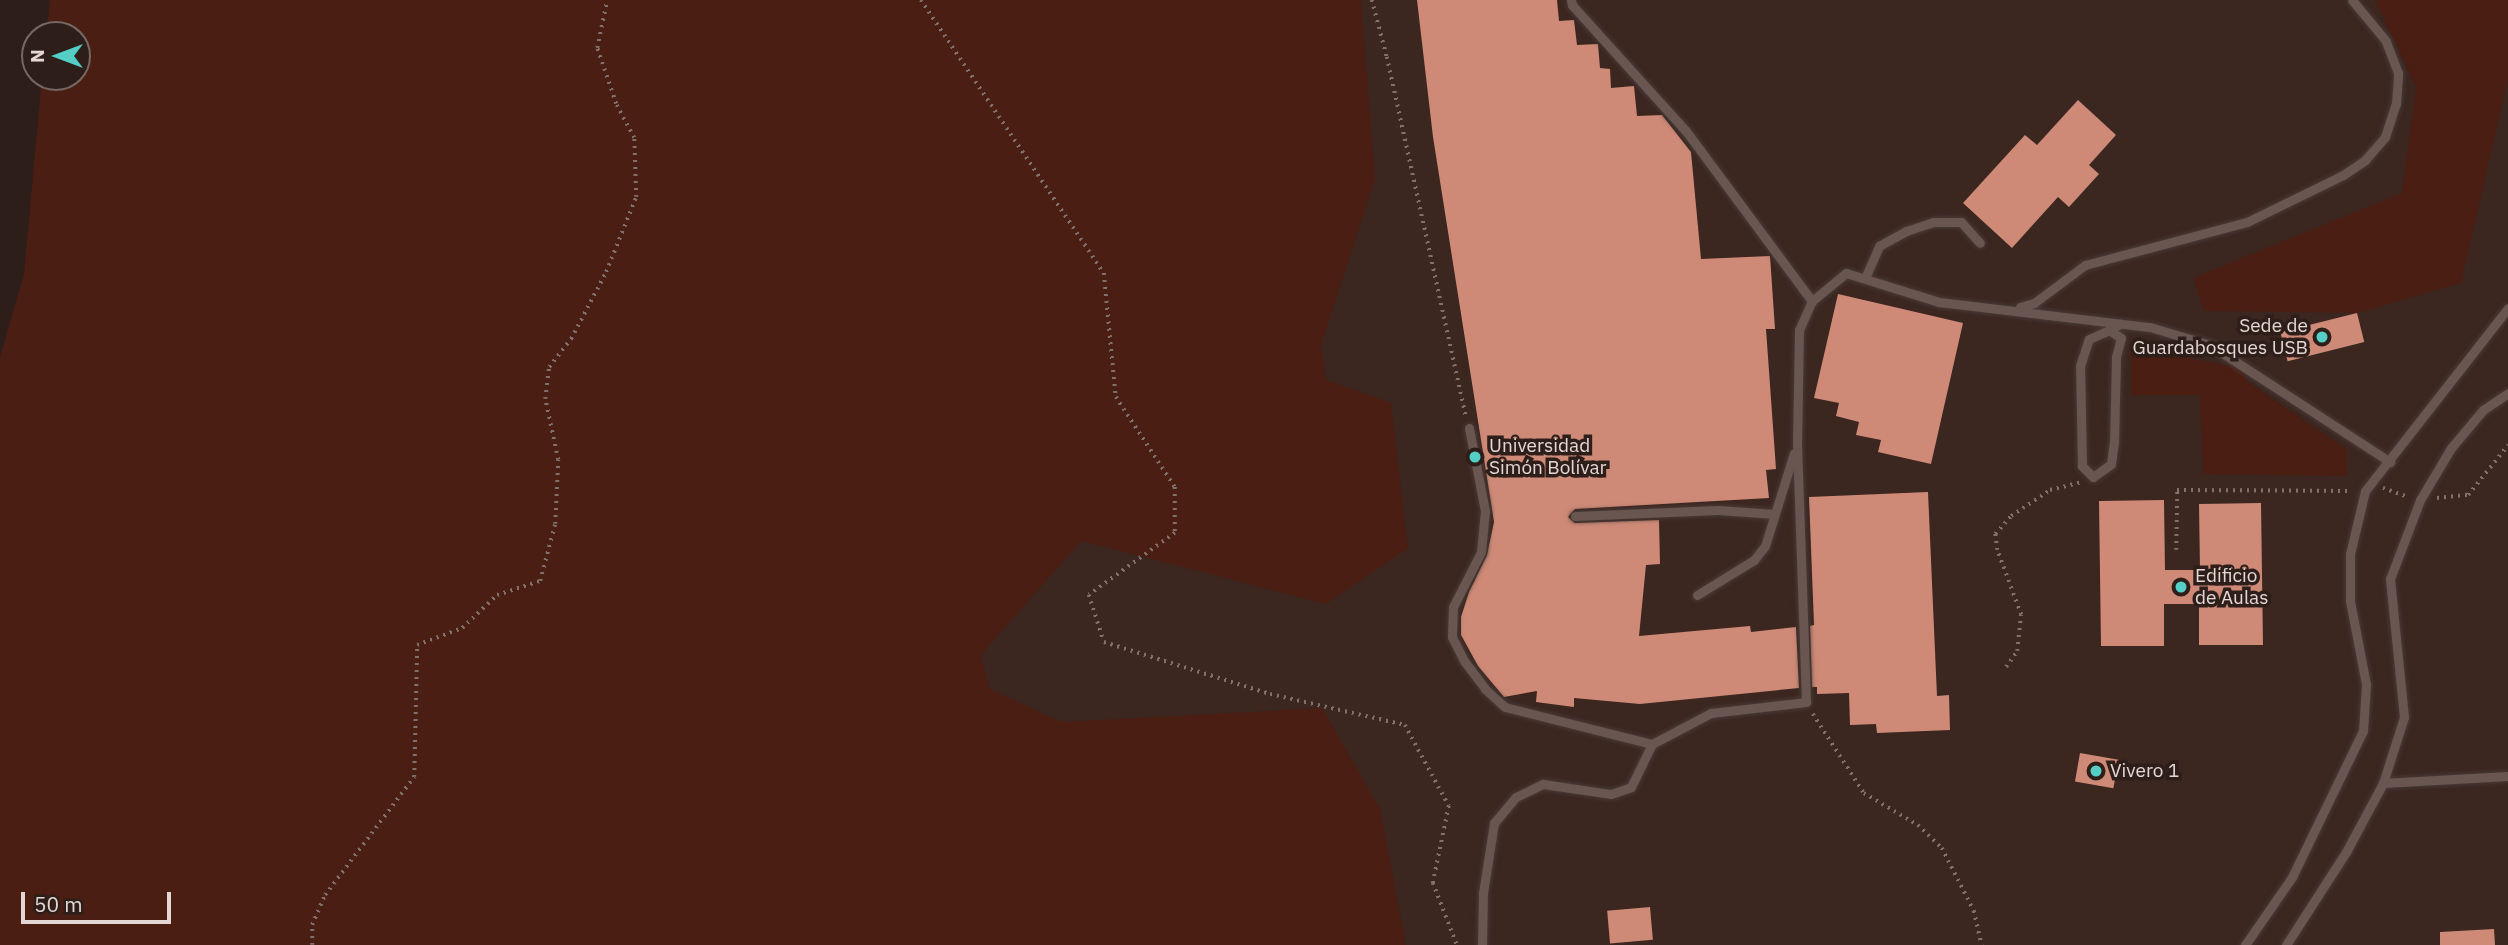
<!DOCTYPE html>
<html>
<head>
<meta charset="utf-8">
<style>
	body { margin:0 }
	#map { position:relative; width:2508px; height:945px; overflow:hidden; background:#2e1e19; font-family:"IBM Plex Sans",sans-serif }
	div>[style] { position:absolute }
	.built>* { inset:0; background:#3c2620; transform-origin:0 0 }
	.green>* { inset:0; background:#4a1e12 }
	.building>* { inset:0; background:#ce8a77; transform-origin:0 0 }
	.path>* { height:3.5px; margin-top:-1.75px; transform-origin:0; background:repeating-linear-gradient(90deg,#80716d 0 2px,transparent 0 7px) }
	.roads { filter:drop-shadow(0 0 2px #473a37) drop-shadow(0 0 2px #473a37) }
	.service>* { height:9px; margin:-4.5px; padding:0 4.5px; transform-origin:4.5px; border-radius:4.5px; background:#695650 }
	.dots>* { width:19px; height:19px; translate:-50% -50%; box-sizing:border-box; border:4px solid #2e1e19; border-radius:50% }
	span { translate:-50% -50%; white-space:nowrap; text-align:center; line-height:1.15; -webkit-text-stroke:7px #2e1e19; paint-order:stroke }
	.poi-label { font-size:19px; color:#e3d7d4 }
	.right { translate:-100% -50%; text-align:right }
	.left { translate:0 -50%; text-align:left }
	.north { position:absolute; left:21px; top:21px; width:70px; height:70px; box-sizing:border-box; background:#2e1e19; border:2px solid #766864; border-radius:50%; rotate:270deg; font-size:19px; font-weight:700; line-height:28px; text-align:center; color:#e3d7d4 }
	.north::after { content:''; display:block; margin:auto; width:24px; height:32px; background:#55cec5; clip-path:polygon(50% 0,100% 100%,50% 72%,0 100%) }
	.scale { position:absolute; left:21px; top:892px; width:150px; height:32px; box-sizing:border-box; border:4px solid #e3d7d4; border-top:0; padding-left:9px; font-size:21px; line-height:24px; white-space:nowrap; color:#e3d7d4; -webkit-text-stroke:5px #2e1e19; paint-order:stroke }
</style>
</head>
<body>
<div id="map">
	<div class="built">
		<i style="left:566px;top:0;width:1942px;height:993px"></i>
	</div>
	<div class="green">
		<i style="clip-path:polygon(50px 0,1361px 0,1375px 179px,1321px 345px,1326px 380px,1391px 403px,1408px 548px,1326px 604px,1081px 541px,981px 655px,990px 689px,1061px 722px,1322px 708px,1380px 809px,1406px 945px,0 945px,0 357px,24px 274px,42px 77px,77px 77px,77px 35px,46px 35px)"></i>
		<i style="clip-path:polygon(2375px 0,2508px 0,2508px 79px,2461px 283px,2357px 313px,2204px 311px,2193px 278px,2402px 193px,2416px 87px)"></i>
		<i style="clip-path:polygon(2131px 347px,2247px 369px,2245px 380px,2346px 449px,2347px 476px,2203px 474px,2200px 395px,2131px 395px)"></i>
	</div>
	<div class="building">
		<i style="clip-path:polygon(1417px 0,1557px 0,1559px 21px,1574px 20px,1577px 45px,1598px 44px,1600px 68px,1610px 69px,1611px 88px,1634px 86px,1637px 116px,1662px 115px,1691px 152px,1701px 259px,1770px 256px,1775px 329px,1766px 329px,1776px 469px,1766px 470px,1769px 498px,1575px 509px,1568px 517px,1575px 523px,1659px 520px,1660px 564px,1646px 565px,1639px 636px,1750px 626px,1751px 632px,1796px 627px,1799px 688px,1640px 704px,1574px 698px,1574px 707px,1536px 702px,1537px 691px,1504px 697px,1478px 666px,1461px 635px,1461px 617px,1469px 592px,1487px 555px,1494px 522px,1433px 137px)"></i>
		<i style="clip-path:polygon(2078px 100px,2116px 135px,2089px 165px,2099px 174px,2069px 207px,2058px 197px,2012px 248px,1963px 203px,2025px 135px,2037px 145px)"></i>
		<i style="clip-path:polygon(1838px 294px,1963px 323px,1931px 464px,1878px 452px,1881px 440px,1856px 435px,1859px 422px,1836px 416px,1839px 403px,1814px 398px)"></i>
		<i style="left:2357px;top:313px;width:30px;height:79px;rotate:76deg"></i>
		<i style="clip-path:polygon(1928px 492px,1937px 696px,1949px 695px,1950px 730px,1877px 733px,1876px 724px,1850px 725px,1849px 693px,1817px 694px,1817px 687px,1812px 687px,1810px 626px,1814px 625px,1809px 497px)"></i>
		<i style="clip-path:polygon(2164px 500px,2165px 570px,2200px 570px,2199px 504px,2261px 503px,2263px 645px,2199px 645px,2199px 604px,2164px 604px,2164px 646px,2101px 646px,2099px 501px)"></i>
		<i style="left:2080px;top:753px;width:39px;height:29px;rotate:10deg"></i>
		<i style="left:1650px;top:907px;width:33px;height:43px;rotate:85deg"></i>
		<i style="clip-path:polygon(2494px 929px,2495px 945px,2440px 945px,2440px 932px)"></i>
	</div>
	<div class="path">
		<i style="left:921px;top:0;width:329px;rotate:56.2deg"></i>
		<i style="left:1104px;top:273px;width:125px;rotate:84.5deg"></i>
		<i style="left:1116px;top:397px;width:108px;rotate:56.8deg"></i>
		<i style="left:1175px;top:487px;width:46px;rotate:90deg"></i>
		<i style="left:1175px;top:533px;width:106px;rotate:144.2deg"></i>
		<i style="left:1089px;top:595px;width:49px;rotate:72.3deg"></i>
		<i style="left:1104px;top:642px;width:174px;rotate:17.4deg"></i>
		<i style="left:1270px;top:694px;width:139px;rotate:12.9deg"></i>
		<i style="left:1405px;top:725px;width:92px;rotate:61.5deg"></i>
		<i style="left:1449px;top:806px;width:79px;rotate:101.7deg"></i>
		<i style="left:1433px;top:883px;width:66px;rotate:68.8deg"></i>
		<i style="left:1372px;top:0;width:59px;rotate:75.3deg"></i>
		<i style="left:1387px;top:57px;width:368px;rotate:77.6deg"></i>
		<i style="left:2383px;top:488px;width:27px;rotate:20deg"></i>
		<i style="left:2437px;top:498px;width:31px;rotate:-6deg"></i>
		<i style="left:2468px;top:495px;width:64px;rotate:-51.3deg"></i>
		<i style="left:2176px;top:550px;width:60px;rotate:-89deg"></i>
		<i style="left:2177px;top:490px;width:175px;rotate:0.3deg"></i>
		<i style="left:2006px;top:667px;width:19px;rotate:-55deg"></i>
		<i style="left:2017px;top:651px;width:36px;rotate:-84deg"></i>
		<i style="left:2021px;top:615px;width:69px;rotate:-110.3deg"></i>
		<i style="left:1997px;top:550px;width:16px;rotate:-97deg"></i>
		<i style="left:1995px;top:534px;width:24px;rotate:-48deg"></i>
		<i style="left:2011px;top:516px;width:47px;rotate:-33.7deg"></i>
		<i style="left:2050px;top:490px;width:33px;rotate:-14deg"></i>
		<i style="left:1813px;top:714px;width:94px;rotate:57.2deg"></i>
		<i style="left:1864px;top:793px;width:63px;rotate:30.7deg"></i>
		<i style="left:1918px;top:825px;width:33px;rotate:44deg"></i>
		<i style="left:1942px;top:848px;width:71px;rotate:63.1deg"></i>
		<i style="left:1974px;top:911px;width:35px;rotate:77deg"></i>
		<i style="left:312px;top:945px;width:20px;rotate:-90deg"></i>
		<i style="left:312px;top:925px;width:33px;rotate:-67deg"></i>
		<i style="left:325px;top:895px;width:148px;rotate:-53deg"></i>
		<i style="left:414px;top:777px;width:132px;rotate:-88.7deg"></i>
		<i style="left:417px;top:645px;width:48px;rotate:-20.7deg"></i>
		<i style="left:462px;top:628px;width:48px;rotate:-43.3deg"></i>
		<i style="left:497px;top:595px;width:45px;rotate:-18deg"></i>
		<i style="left:540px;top:581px;width:59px;rotate:-75.3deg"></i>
		<i style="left:555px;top:524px;width:64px;rotate:-87.3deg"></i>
		<i style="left:558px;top:460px;width:62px;rotate:-102deg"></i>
		<i style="left:545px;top:399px;width:32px;rotate:-83deg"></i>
		<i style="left:549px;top:367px;width:36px;rotate:-52deg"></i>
		<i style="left:571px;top:339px;width:76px;rotate:-62.4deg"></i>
		<i style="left:606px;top:272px;width:81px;rotate:-68.2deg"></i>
		<i style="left:636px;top:197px;width:59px;rotate:-91.9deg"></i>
		<i style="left:634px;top:138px;width:38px;rotate:-118deg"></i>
		<i style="left:616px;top:104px;width:59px;rotate:-108.7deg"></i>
		<i style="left:597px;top:48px;width:49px;rotate:-78.2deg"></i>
	</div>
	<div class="roads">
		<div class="service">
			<i style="left:1571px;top:0;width:5px;rotate:79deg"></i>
			<i style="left:1572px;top:5px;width:170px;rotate:47.9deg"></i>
			<i style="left:1686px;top:131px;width:212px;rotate:53.5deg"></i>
			<i style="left:1865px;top:278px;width:35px;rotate:-66deg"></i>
			<i style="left:1879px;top:246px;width:31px;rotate:-29deg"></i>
			<i style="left:1906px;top:231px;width:29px;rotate:-18deg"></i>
			<i style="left:1934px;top:222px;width:27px"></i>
			<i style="left:1961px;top:222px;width:28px;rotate:48deg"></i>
			<i style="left:2020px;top:307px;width:15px;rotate:-16deg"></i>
			<i style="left:2034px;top:303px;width:64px;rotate:-36.7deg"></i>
			<i style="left:2085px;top:265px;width:168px;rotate:-14.9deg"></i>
			<i style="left:2247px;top:222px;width:107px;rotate:-26.1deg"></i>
			<i style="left:2343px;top:175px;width:27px;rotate:-34deg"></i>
			<i style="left:2365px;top:160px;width:30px;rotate:-49deg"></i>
			<i style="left:2385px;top:137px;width:35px;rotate:-72deg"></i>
			<i style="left:2396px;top:104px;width:31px;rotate:-86deg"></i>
			<i style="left:2398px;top:73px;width:34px;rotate:-111deg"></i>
			<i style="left:2386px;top:41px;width:53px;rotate:-129.7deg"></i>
			<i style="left:2109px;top:330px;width:14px;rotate:34deg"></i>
			<i style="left:2121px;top:338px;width:20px;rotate:105deg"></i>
			<i style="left:2116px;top:357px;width:85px;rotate:91.3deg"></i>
			<i style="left:2114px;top:442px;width:22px;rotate:98deg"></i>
			<i style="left:2111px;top:464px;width:22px;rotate:144deg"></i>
			<i style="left:2093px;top:477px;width:16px;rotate:-135deg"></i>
			<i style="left:2082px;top:466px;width:100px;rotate:-91.1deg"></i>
			<i style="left:2080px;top:366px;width:28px;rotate:-72deg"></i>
			<i style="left:2089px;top:339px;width:22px;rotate:-24deg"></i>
			<i style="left:2109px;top:330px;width:13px;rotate:-29deg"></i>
			<i style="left:1469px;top:428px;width:85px;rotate:79.1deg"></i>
			<i style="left:1485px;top:511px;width:41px;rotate:95.6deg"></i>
			<i style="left:1481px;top:552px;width:62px;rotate:117deg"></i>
			<i style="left:1453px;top:607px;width:30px;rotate:92deg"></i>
			<i style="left:1452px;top:637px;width:28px;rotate:63deg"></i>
			<i style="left:1465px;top:662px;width:34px;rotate:53deg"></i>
			<i style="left:1485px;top:689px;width:27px;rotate:42deg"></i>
			<i style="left:1505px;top:707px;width:152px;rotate:14.1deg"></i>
			<i style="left:1652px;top:744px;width:67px;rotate:-27.7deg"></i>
			<i style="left:1711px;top:713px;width:96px;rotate:-6.6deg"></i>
			<i style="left:1806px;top:702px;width:257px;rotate:-92deg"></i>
			<i style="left:1797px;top:445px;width:115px;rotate:-89deg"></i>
			<i style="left:1799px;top:330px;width:32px;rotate:-66deg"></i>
			<i style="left:1812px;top:301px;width:44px;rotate:-39.5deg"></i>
			<i style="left:1846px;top:273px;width:97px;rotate:17.3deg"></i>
			<i style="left:1939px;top:302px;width:212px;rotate:6.8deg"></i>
			<i style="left:2150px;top:327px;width:63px;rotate:16.7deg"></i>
			<i style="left:2210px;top:345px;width:215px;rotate:33deg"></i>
			<i style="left:1575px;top:516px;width:143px;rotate:-2.4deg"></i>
			<i style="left:1718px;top:510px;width:57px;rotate:4deg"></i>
			<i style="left:1697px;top:595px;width:67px;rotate:-31.6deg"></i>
			<i style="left:1754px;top:560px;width:18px;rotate:-52deg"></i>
			<i style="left:1765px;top:546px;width:97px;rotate:-72.7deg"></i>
			<i style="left:2383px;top:783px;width:125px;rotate:-3.2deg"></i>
			<i style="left:1482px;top:945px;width:52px;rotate:-88.9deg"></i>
			<i style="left:1483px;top:893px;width:71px;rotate:-81.1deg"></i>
			<i style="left:1494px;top:823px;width:34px;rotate:-50deg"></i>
			<i style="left:1516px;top:797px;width:30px;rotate:-26deg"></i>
			<i style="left:1543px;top:784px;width:69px;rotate:8.4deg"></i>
			<i style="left:1611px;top:794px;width:21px;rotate:-19deg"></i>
			<i style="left:1631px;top:787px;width:48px;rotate:-64deg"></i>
			<i style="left:2245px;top:945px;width:83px;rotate:-55.3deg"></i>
			<i style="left:2292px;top:877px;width:162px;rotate:-64.1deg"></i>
			<i style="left:2363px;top:731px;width:47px;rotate:-86.3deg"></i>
			<i style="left:2366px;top:684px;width:85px;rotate:-100.9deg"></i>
			<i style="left:2350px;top:601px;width:47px;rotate:-90deg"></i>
			<i style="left:2350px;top:554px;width:65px;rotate:-76.6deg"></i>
			<i style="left:2365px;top:491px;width:232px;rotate:-52deg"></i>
			<i style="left:2286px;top:945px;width:111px;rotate:-57.2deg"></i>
			<i style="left:2346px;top:852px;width:78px;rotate:-61.8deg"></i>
			<i style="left:2383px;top:783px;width:69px;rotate:-72.3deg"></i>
			<i style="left:2404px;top:717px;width:139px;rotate:-95.8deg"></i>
			<i style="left:2390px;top:579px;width:85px;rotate:-69.2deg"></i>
			<i style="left:2420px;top:500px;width:61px;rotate:-59.2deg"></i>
			<i style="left:2451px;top:448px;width:50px;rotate:-49.9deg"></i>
			<i style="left:2483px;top:410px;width:30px;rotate:-34deg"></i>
		</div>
	</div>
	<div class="dots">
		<i style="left:2322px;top:337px;background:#55cec5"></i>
		<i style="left:1475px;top:457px;background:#55cec5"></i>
		<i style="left:2181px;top:587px;background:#55cec5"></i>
		<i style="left:2096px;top:771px;background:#55cec5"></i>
	</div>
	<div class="poi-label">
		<span class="right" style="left:2308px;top:337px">Sede de<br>Guardabosques USB</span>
		<span class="left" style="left:1489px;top:457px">Universidad<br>Simón Bolívar</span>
		<span class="left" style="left:2195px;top:587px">Edificio<br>de Aulas</span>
		<span class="left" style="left:2110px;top:771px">Vivero 1</span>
	</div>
	<div class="north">N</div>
	<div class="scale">50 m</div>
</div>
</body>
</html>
